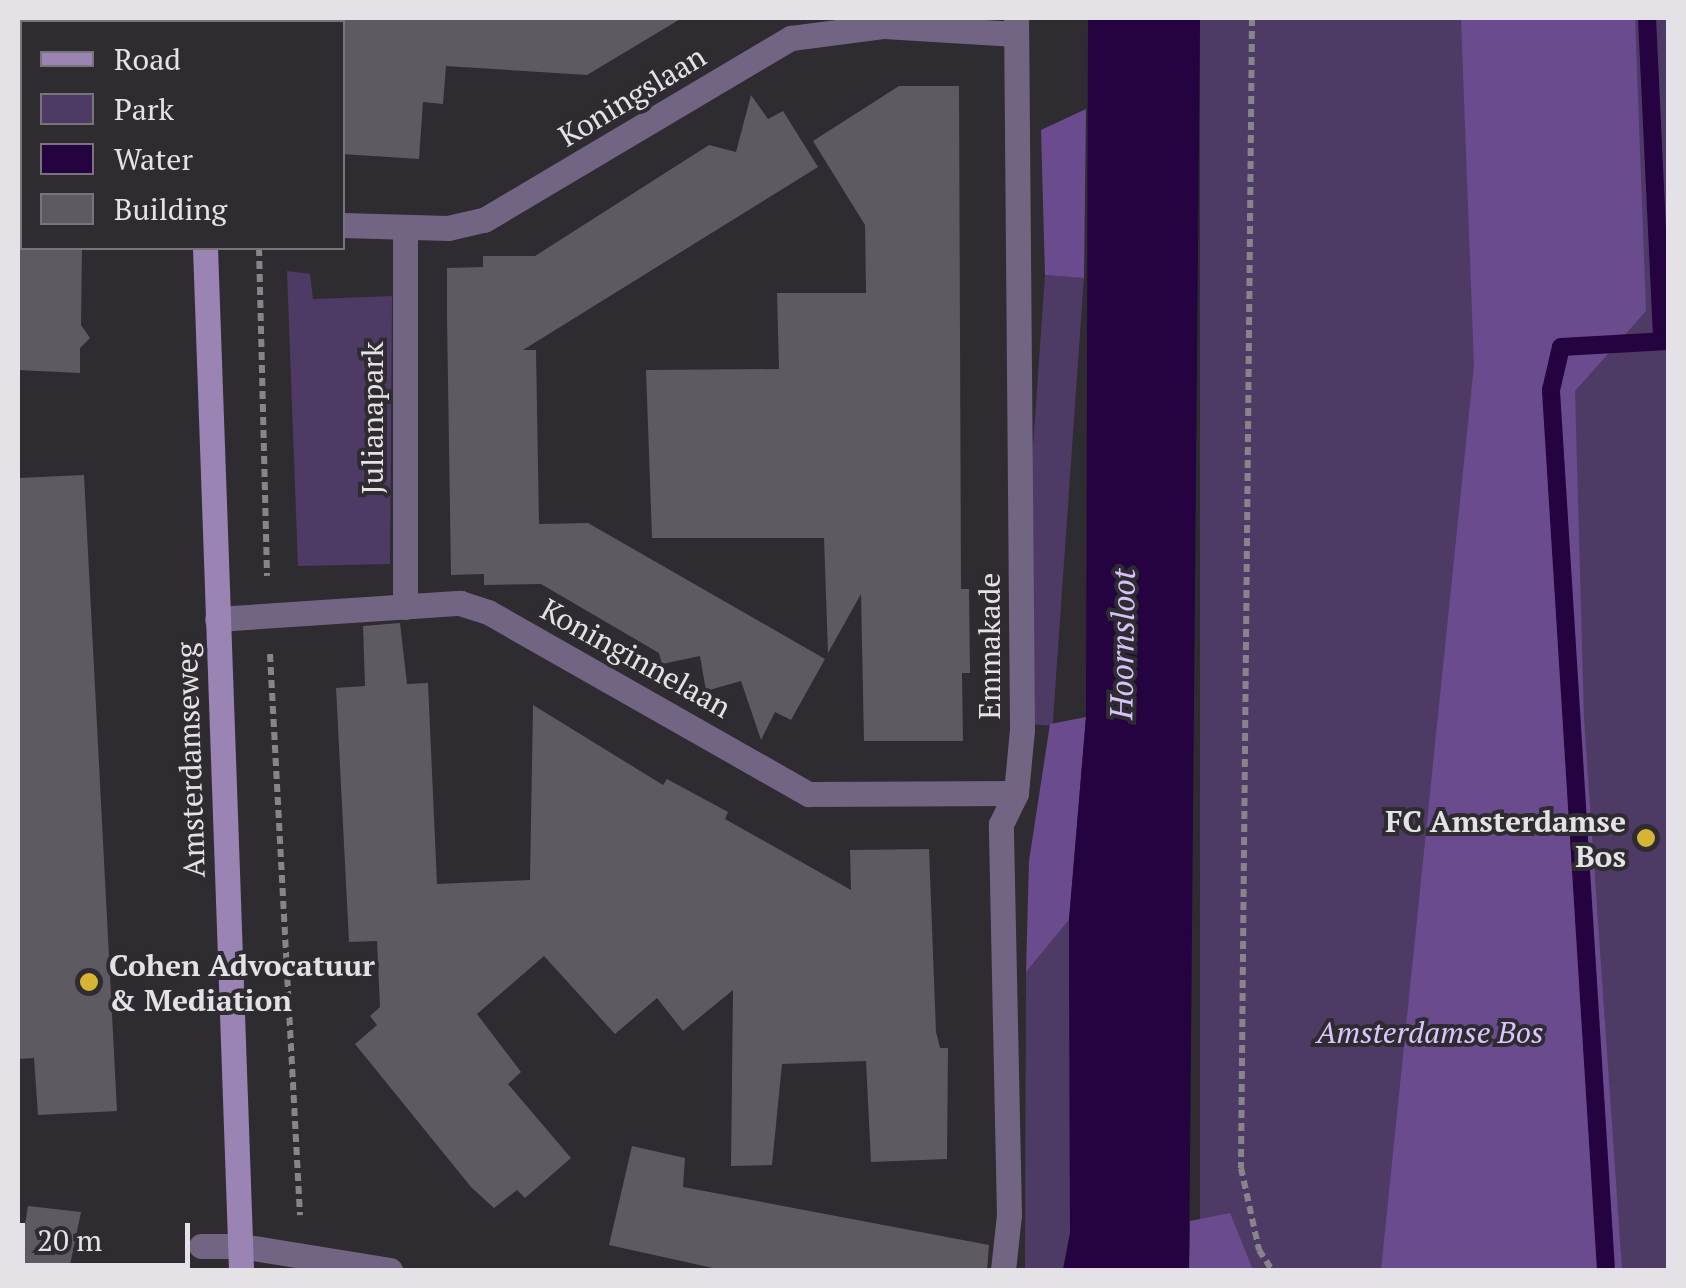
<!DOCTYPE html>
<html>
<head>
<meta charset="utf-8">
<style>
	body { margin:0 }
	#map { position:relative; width:1686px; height:1288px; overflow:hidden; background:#2e2c31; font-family:"PT Serif",serif }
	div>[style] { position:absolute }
	.green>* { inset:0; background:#4e3b65; transform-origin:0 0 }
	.forest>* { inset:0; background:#6a4c8e }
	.water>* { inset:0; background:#250240 }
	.stream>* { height:18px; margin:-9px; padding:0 9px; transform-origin:9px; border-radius:9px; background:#250240 }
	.building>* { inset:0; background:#5d5a61 }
	.path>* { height:6px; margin-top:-3px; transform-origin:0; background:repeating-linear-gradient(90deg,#87858a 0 8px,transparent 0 13px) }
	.lane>* { height:25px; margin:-12.5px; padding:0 12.5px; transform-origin:12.5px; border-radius:12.5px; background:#726583 }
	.street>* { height:25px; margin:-12.5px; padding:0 12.5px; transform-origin:12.5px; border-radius:12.5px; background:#726583 }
	.secondary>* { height:25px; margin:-12.5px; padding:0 12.5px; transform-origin:12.5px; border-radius:12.5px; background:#9984b4 }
	.dots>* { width:28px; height:28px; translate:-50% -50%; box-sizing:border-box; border:5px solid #2e2c31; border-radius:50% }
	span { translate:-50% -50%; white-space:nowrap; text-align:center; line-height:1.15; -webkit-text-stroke:8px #2e2c31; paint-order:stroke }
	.street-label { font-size:30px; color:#e4e2e6 }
	.poi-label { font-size:30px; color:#e4e2e6; font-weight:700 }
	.right { translate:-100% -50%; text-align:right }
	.left { translate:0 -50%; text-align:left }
	.park-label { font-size:30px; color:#ddc4fe; font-style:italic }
	.water-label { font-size:32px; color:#d9c1fa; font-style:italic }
	.frame { position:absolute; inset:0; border:20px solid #e4e2e6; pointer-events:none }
	.legend { position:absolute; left:20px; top:20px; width:325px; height:230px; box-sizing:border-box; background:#2e2c31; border:2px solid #777579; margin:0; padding:12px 18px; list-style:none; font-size:30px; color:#e4e2e6 }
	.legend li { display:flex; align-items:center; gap:20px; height:50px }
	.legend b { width:50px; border:2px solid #777579 }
	.scale { position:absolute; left:20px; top:1223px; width:170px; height:45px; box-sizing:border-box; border:5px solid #e4e2e6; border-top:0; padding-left:12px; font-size:30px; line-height:35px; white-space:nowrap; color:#e4e2e6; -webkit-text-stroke:8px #2e2c31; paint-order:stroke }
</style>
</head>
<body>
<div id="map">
	<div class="green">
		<i style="left:1200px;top:18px;width:468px;height:1252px"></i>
		<i style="clip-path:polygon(287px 271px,310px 274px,313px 299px,392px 296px,390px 564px,298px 566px)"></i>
		<i style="left:1045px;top:275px;width:39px;height:449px;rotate:4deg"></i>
		<i style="clip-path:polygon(1069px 920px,1070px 1233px,1063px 1270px,1025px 1270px,1026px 972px)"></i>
	</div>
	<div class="forest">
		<i style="clip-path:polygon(1461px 18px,1635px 18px,1646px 311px,1575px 391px,1584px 719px,1622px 1270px,1381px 1270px,1474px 365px)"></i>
		<i style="clip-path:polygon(1086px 109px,1084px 278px,1045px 275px,1041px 130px)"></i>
		<i style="clip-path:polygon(1086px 717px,1069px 920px,1026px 972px,1029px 861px,1050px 724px)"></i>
		<i style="clip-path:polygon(1230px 1213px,1253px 1270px,1189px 1270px,1190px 1221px)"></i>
	</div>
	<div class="water">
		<i style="clip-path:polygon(1088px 18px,1200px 18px,1189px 1270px,1063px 1270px,1070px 1233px,1069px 920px,1086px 717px)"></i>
	</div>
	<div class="stream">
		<i style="left:1647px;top:18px;width:323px;rotate:87.3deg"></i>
		<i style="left:1606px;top:1270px;width:882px;rotate:-93.58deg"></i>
		<i style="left:1551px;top:390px;width:44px;rotate:-76.9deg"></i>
		<i style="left:1561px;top:347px;width:107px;rotate:-3.2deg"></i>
	</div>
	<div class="building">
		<i style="clip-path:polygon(342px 18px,682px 18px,587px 75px,446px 66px,443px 104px,423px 102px,419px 159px,342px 154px)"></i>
		<i style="clip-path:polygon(899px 86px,959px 86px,961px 589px,969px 589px,970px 673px,962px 673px,963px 741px,864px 741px,861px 594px,828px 653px,824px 538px,652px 538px,646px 370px,779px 369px,777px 293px,866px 293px,865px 225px,813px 141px)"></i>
		<i style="clip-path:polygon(751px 95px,768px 119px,783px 111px,818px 167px,523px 350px,536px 350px,539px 524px,588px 523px,825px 659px,791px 720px,775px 712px,761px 740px,741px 681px,706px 691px,700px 656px,662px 664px,659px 653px,541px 584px,484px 585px,484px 574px,451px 575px,447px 317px,447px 268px,483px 267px,483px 256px,535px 256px,709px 145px,736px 152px)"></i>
		<i style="clip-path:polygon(18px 248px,82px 248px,81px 325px,90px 338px,80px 348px,80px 373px,18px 370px)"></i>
		<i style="clip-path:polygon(84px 475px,117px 1111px,38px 1115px,34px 1058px,18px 1059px,18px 478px)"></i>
		<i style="clip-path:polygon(400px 623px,407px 684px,428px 683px,437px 884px,530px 880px,533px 705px,663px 785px,667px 779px,728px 812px,725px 819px,851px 890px,850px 850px,929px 849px,936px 1032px,940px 1048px,948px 1048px,947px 1159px,871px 1162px,866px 1061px,782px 1064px,772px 1165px,731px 1166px,733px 990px,683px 1031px,657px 998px,615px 1034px,544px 956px,477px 1014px,521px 1072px,508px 1084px,571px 1158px,525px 1198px,517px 1190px,494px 1208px,471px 1187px,355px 1044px,377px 1025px,370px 1016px,380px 1007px,377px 941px,349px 942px,336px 688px,365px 686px,363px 626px)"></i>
		<i style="clip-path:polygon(632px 1146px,685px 1158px,683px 1187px,989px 1245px,987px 1270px,722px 1270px,609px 1245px)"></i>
		<i style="clip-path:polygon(28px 1206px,81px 1212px,69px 1270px,18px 1270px)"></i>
	</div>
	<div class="path">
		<i style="left:1252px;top:18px;width:1150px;rotate:90.55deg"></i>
		<i style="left:1241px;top:1168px;width:84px;rotate:77.6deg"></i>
		<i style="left:1259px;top:1250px;width:24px;rotate:57deg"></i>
		<i style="left:274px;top:22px;width:4px;rotate:-90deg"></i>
		<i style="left:259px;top:248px;width:328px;rotate:88.6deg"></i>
		<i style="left:270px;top:654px;width:562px;rotate:86.94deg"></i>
	</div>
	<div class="lane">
		<i style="left:201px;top:1246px;width:40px"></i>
	</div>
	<div class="street">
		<i style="left:342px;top:225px;width:106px;rotate:1.6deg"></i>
		<i style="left:448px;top:228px;width:37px;rotate:-13deg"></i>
		<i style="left:484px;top:220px;width:357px;rotate:-30.7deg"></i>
		<i style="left:791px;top:38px;width:94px;rotate:-7.4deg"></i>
		<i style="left:884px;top:26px;width:132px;rotate:3.5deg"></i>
		<i style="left:405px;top:607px;width:378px;rotate:-90deg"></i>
		<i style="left:217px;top:619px;width:244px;rotate:-3.8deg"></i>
		<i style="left:460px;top:603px;width:29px;rotate:18deg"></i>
		<i style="left:488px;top:612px;width:369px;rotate:29.6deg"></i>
		<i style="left:809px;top:794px;width:207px;rotate:-0.3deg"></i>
		<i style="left:241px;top:1246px;width:151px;rotate:9.2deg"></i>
		<i style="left:1003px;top:1270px;width:55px;rotate:-83.8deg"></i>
		<i style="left:1009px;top:1215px;width:391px;rotate:-91.2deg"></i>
		<i style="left:1001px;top:824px;width:34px;rotate:-64deg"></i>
		<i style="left:1016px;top:793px;width:64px;rotate:-84.6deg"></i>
		<i style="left:1022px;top:729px;width:711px;rotate:-90.48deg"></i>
	</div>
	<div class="secondary">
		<i style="left:219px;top:22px;width:4px;rotate:-90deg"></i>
		<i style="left:205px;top:248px;width:1023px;rotate:87.98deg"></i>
	</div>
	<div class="dots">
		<i style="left:1646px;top:838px;background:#d6b534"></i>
		<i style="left:89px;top:982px;background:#d6b534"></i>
	</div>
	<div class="street-label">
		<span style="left:632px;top:96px;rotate:-31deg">Koningslaan</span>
		<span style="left:372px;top:418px;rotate:-90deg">Julianapark</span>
		<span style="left:989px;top:646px;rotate:-90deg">Emmakade</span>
		<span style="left:636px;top:658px;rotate:29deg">Koninginnelaan</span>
		<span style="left:190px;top:760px;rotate:-92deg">Amsterdamseweg</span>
	</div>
	<div class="poi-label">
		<span class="right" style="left:1626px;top:838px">FC Amsterdamse<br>Bos</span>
		<span class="left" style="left:109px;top:982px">Cohen Advocatuur<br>&amp; Mediation</span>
	</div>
	<div class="park-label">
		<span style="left:1430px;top:1032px">Amsterdamse Bos</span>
	</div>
	<div class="water-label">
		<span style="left:1122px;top:644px;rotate:-89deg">Hoornsloot</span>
	</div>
	<div class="frame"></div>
	<ul class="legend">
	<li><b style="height:12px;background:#9984b4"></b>Road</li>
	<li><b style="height:28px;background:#4e3b65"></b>Park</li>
	<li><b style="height:28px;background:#250240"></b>Water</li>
	<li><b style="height:28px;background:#5d5a61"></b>Building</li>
	</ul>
	<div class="scale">20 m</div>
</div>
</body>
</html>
